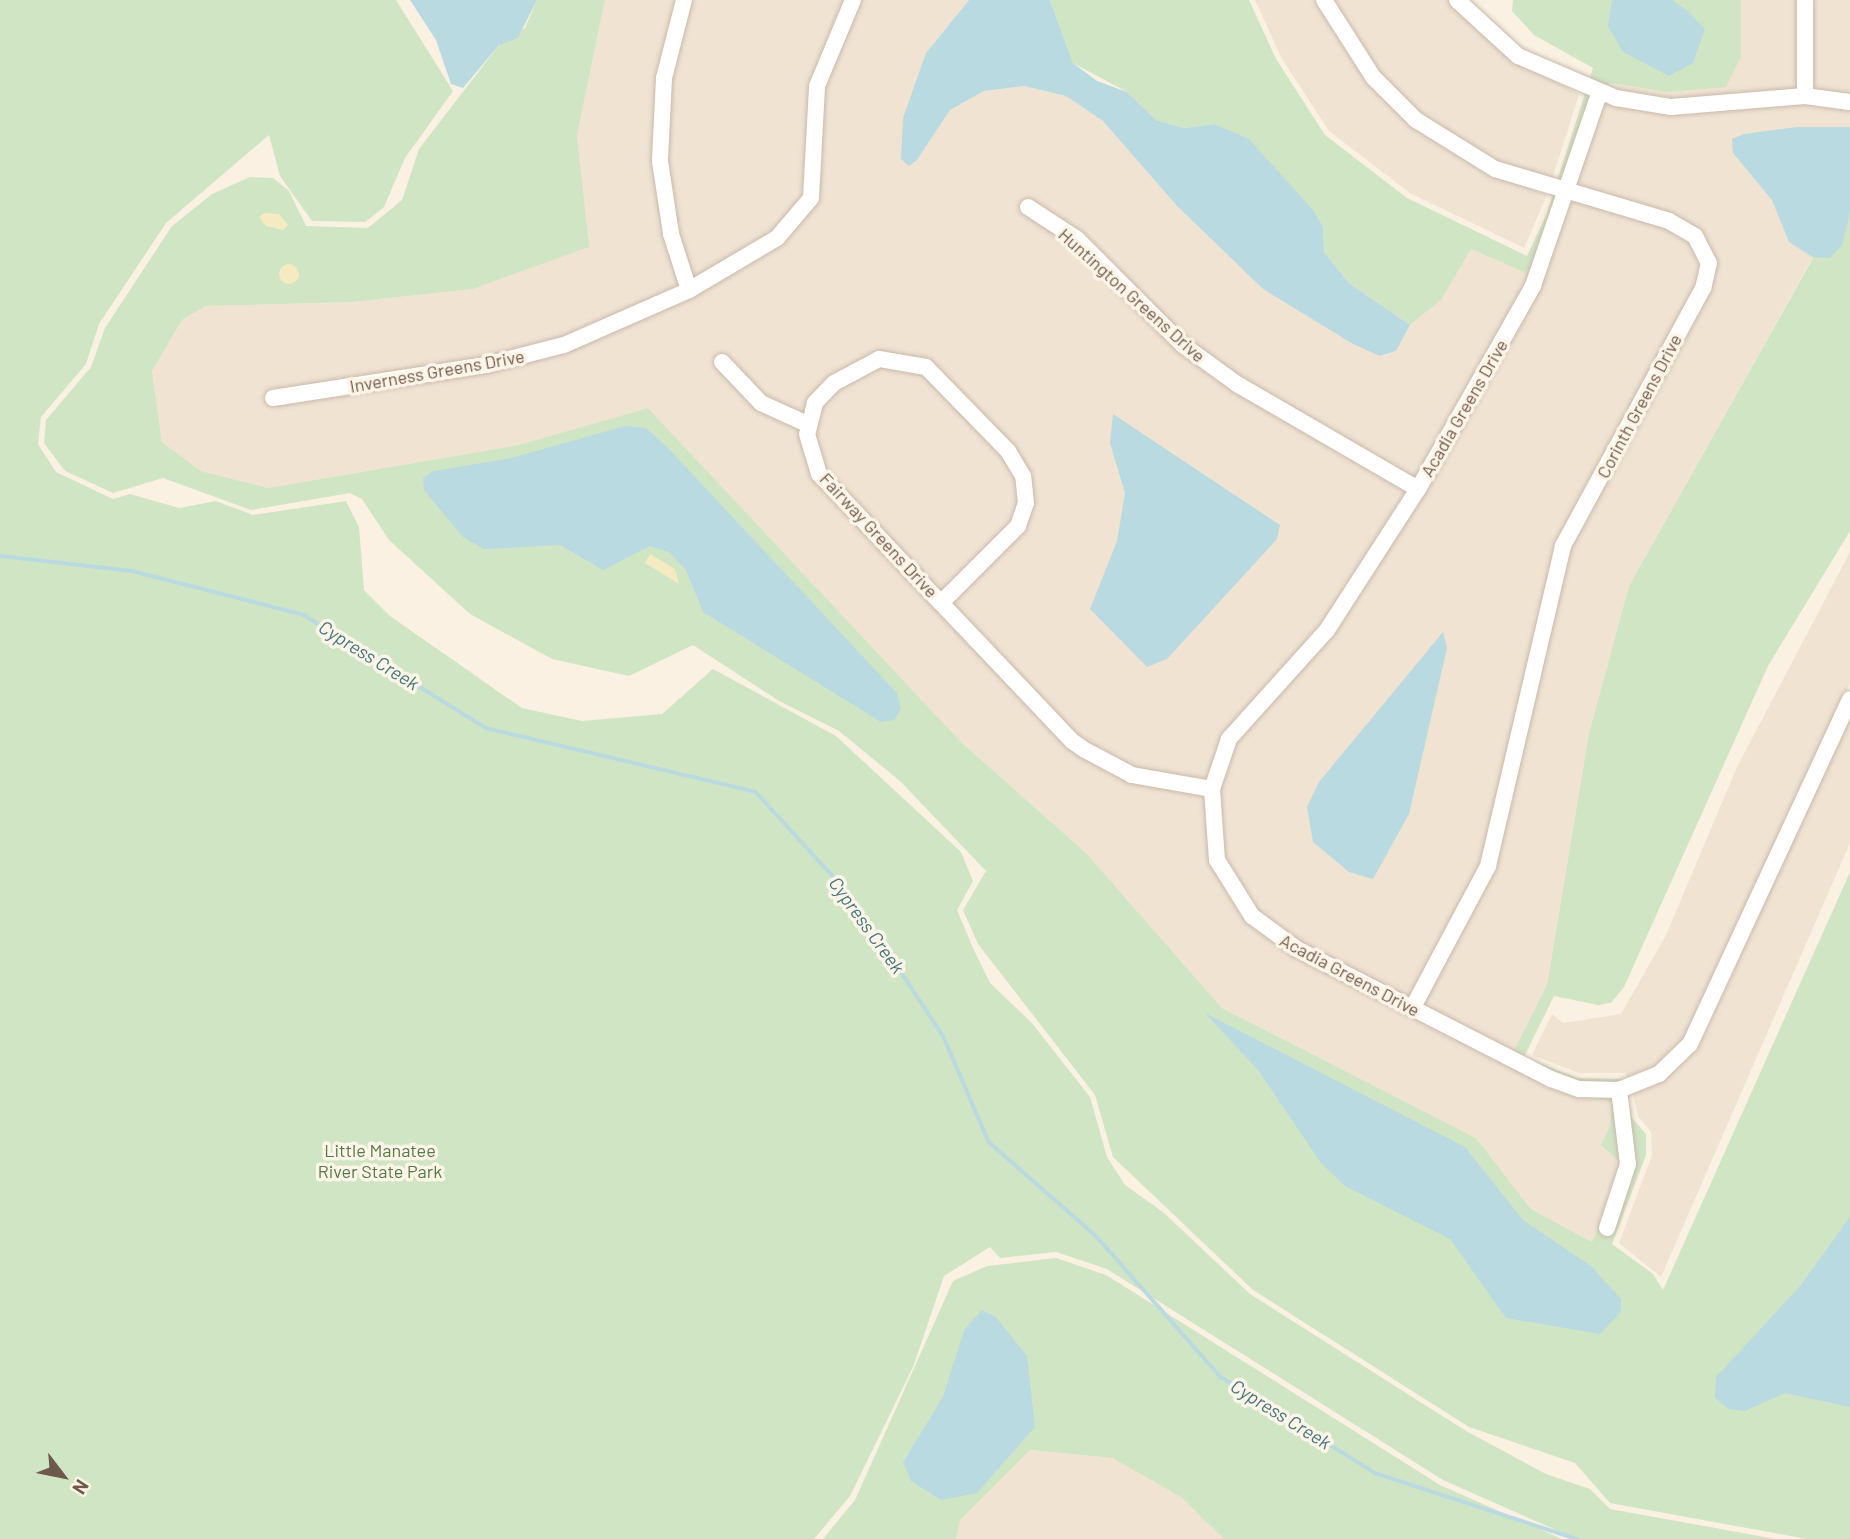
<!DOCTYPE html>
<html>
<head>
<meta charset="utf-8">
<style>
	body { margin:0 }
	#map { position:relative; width:1850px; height:1539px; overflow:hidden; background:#faf1e3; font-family:Barlow,sans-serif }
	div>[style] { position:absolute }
	.residential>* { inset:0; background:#f0e3d2 }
	.green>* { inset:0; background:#d0e5c3 }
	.sand>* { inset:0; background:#f6ebc0 }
	.round { border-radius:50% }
	.water>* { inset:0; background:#badae1 }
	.stream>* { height:3.5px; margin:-1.75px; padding:0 1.75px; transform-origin:1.75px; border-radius:1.75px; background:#badae1 }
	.roads { filter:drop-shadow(0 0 2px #c9b9ab) drop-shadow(0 0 2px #c9b9ab) }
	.minor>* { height:16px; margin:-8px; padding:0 8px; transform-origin:8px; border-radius:8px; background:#fff }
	span { translate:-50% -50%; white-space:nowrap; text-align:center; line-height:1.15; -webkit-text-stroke:7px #fdf5e8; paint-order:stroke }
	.street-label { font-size:18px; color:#6f594c }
	.park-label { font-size:18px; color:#557a48 }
	.water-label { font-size:19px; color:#477680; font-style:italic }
	.north { position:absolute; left:28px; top:1441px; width:70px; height:70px; -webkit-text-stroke:5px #fdf5e8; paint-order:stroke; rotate:122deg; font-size:19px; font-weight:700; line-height:28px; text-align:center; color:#6f594c }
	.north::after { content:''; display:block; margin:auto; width:24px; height:32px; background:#6f594c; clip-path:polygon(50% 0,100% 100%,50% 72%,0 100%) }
</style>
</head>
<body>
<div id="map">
	<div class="residential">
		<i style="clip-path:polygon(605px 0,969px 0,926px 53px,917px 160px,950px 110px,984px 91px,1024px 86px,1066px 96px,1103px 121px,1177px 206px,1263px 289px,1381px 356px,1396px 351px,1410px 325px,1441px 300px,1471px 249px,1544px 281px,1610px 83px,1666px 92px,1741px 57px,1741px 0,1850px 0,1850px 127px,1797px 127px,1733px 153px,1772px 200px,1789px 242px,1813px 257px,1629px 586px,1589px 733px,1547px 985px,1508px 1062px,1566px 1093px,1611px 1102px,1623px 1165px,1592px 1242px,1531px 1209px,1476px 1138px,1222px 1008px,1086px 853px,960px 741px,648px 408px,518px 445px,268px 488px,201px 471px,162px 442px,152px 371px,182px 320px,206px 306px,352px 302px,473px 289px,588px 247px,577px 135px)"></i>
		<i style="clip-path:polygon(1255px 0,1317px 0,1368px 82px,1491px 175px,1547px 195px,1524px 248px,1410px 193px,1329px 131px,1281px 57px)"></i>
		<i style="clip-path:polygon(1332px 0,1448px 0,1515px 61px,1579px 94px,1551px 183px,1497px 163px,1420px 115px,1378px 74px)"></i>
		<i style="clip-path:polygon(1850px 552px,1850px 684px,1684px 1040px,1655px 1069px,1630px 1080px,1625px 1073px,1579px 1073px,1532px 1055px,1552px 1014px,1563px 1023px,1621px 1014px,1666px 935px,1737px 767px)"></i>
		<i style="clip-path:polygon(1850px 714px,1850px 843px,1661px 1277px,1619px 1243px,1652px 1155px,1651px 1132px,1638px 1116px,1633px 1094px,1675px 1070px,1704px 1036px)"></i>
		<i style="clip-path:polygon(1030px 1450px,1112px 1458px,1181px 1497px,1224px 1539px,956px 1539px,959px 1520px)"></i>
	</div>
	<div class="green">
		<i style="clip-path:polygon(0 0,396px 0,453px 91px,405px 158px,384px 207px,365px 222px,312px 221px,280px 176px,269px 135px,166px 223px,99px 324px,86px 364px,41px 417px,38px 444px,56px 472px,113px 499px,130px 494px,179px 508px,216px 501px,253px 515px,346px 501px,359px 527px,364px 590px,390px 616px,522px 708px,582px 721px,662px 714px,713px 669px,836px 736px,961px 852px,973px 881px,957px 910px,972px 946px,990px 983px,1031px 1022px,1090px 1097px,1107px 1157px,1125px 1185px,1163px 1212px,1250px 1294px,1466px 1431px,1546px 1474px,1590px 1489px,1610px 1509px,1776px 1539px,1576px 1539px,1443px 1480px,1107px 1269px,1056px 1252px,1000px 1258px,990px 1247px,944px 1276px,913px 1367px,850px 1496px,814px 1539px,0 1539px)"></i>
		<i style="clip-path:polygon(537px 0,605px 0,577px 135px,589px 247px,473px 289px,352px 302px,206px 306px,182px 320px,152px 371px,162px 442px,201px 471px,268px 488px,518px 445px,648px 408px,960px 741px,1086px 853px,1222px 1008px,1476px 1138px,1531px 1209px,1592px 1242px,1623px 1165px,1601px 1145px,1611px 1124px,1611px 1102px,1566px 1093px,1508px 1062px,1547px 985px,1589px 733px,1629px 586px,1813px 258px,1789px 242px,1772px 200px,1733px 153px,1732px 139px,1797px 127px,1850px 127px,1850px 531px,1768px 666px,1624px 987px,1611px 1003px,1598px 1005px,1554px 996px,1524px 1057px,1578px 1078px,1624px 1079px,1632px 1118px,1646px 1134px,1646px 1155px,1612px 1244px,1653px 1274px,1663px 1290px,1850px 872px,1850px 1539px,1807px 1539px,1610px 1503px,1575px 1463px,1469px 1427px,1253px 1290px,1113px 1157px,1095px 1095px,978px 944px,963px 910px,986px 871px,900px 781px,839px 731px,779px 701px,693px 645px,629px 676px,552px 659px,470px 614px,389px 540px,362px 499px,350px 493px,251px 510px,163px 478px,113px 493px,65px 471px,44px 443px,46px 420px,91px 367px,105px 328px,172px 226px,212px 194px,250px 177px,273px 178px,289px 191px,306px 226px,368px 228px,402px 200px,419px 149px,499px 45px,525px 28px)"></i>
		<i style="clip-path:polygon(1050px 0,1249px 0,1276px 59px,1325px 135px,1407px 198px,1527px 256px,1547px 213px,1593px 68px,1534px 35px,1512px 11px,1513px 0,1741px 0,1741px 57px,1726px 87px,1666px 92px,1610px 83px,1544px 281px,1471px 249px,1441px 300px,1410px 325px,1349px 283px,1324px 252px,1323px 227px,1214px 124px,1184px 128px,1156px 120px,1127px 92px,1073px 63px)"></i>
		<i style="clip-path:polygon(1056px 1258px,1106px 1275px,1440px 1485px,1562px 1539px,1224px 1539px,1181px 1497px,1112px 1458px,1030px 1450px,960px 1520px,956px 1539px,823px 1539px,855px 1500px,953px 1281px,987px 1266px)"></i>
	</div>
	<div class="sand">
		<i style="clip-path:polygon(264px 213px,279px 214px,288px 225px,283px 230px,266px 226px,259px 217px)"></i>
		<i class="round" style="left:279px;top:264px;width:20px;height:20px"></i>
		<i style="clip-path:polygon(650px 554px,675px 569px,679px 584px,645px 563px)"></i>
	</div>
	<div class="water">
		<i style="clip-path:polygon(410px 0,537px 0,518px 38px,499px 45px,463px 88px,451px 84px,436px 40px)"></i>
		<i style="clip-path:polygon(969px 0,1050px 0,1073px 63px,1097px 81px,1127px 92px,1156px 120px,1184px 128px,1214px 124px,1249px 139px,1313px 210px,1323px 227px,1324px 252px,1349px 283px,1410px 325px,1396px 351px,1380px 356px,1353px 344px,1263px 289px,1177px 206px,1103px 121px,1066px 96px,1024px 86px,984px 91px,950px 110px,917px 160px,909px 166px,901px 159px,903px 118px,926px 53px)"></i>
		<i style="clip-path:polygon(1612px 0,1672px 0,1689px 12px,1705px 29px,1693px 63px,1669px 76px,1623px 52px,1608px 26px)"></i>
		<i style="clip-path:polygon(1797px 127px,1850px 127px,1850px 213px,1842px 245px,1830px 258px,1813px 257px,1789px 242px,1772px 200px,1733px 153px,1732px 139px,1744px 134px)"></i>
		<i style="clip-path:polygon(1113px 414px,1280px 525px,1277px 539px,1167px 659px,1147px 667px,1090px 609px,1117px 541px,1125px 493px,1110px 443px)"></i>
		<i style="clip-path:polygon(625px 426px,646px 428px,668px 448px,897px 693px,901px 709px,894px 720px,881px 722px,703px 612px,686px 570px,669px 552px,650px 546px,603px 570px,560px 545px,484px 549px,463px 537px,424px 490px,423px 478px,434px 471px,511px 458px)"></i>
		<i style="clip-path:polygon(1443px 632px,1447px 648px,1409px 814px,1373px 879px,1349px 872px,1313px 842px,1307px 807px,1319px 782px)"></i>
		<i style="clip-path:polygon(1205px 1013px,1465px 1147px,1523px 1220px,1591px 1266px,1621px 1299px,1621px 1312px,1600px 1334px,1506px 1318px,1450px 1239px,1345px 1186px,1321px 1163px,1258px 1070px)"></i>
		<i style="clip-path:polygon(1850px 1217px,1850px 1407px,1785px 1393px,1745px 1411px,1729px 1409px,1715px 1398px,1716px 1377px,1800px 1286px)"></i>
		<i style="clip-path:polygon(982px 1310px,996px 1317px,1027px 1356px,1035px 1427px,977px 1493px,941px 1500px,911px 1481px,903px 1462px,943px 1397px,964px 1330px)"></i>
	</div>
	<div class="stream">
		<i style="left:0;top:556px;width:133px;rotate:6.5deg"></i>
		<i style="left:132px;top:571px;width:178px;rotate:14.3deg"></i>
		<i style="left:304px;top:615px;width:214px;rotate:31.8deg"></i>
		<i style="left:486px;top:728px;width:277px;rotate:13.3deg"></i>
		<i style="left:756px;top:792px;width:139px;rotate:47.6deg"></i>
		<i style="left:850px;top:895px;width:170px;rotate:56.5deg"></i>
		<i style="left:944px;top:1037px;width:114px;rotate:66.8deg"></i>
		<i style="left:989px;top:1142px;width:144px;rotate:41.3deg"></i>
		<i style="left:1097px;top:1237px;width:187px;rotate:48.5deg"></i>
		<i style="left:1221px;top:1377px;width:181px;rotate:31.9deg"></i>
		<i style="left:1375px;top:1473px;width:213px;rotate:18.1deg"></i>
	</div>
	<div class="roads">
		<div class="minor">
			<i style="left:684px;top:0;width:81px;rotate:104.4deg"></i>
			<i style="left:664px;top:78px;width:83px;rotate:92.8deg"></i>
			<i style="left:660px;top:161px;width:74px;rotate:81.4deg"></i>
			<i style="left:671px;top:234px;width:59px;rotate:72.2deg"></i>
			<i style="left:1324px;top:0;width:91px;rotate:57.5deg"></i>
			<i style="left:1373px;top:77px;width:61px;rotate:45deg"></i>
			<i style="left:1416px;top:120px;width:93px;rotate:31.8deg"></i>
			<i style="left:1495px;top:169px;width:182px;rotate:16.6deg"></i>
			<i style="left:1669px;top:221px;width:30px;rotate:30deg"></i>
			<i style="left:1695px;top:236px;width:30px;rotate:63deg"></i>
			<i style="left:1709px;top:263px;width:26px;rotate:103deg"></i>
			<i style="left:1703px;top:288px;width:294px;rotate:118.5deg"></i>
			<i style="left:1563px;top:546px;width:329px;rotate:103.2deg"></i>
			<i style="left:1488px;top:866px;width:160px;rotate:118deg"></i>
			<i style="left:1457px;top:0;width:83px;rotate:42.6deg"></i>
			<i style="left:1518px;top:56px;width:107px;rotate:23.2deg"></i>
			<i style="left:1616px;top:98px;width:56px;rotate:9.3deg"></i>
			<i style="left:1671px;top:107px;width:134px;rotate:-4.7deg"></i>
			<i style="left:1805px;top:96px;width:45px;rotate:7.6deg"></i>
			<i style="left:1599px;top:94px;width:203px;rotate:109deg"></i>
			<i style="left:1533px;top:286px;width:233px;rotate:119.5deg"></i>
			<i style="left:1418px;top:489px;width:168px;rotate:122.8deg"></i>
			<i style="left:1327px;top:630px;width:147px;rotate:132deg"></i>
			<i style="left:1229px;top:739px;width:53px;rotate:108.8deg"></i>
			<i style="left:1212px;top:789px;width:71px;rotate:86deg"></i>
			<i style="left:1217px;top:860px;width:66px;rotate:58deg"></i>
			<i style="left:1252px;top:916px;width:56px;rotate:36.3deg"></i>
			<i style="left:1297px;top:949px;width:285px;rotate:27.1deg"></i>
			<i style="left:1551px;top:1079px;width:30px;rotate:20deg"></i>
			<i style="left:1579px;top:1089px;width:40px;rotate:1.4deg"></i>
			<i style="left:1619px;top:1090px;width:43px;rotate:-21.8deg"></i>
			<i style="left:1659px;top:1074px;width:43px;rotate:-44.1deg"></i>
			<i style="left:1690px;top:1044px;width:380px;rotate:-65.1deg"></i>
			<i style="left:1805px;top:96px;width:96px;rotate:-90deg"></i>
			<i style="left:1028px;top:207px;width:59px;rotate:33.1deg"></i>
			<i style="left:1077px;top:239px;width:150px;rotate:45deg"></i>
			<i style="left:1183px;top:345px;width:67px;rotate:35.8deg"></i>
			<i style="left:1237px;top:384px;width:209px;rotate:30.1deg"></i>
			<i style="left:722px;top:362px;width:57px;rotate:46.4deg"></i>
			<i style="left:761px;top:403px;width:51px;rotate:24.5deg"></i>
			<i style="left:273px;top:398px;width:216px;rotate:-8.8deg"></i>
			<i style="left:486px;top:365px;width:81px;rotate:-14.4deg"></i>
			<i style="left:564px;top:345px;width:137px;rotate:-23.7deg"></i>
			<i style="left:689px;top:290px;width:102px;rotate:-30.6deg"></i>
			<i style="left:777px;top:238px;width:52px;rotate:-49.6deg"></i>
			<i style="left:811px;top:198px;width:112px;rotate:-86.9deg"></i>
			<i style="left:817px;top:86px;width:93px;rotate:-67.3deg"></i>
			<i style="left:941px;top:603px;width:109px;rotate:-45deg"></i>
			<i style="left:1018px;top:526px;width:24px;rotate:-71deg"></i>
			<i style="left:1026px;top:503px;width:27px;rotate:-96deg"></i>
			<i style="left:1023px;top:476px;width:29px;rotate:-121deg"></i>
			<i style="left:1008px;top:451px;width:117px;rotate:-134.3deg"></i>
			<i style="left:926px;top:367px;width:48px;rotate:-170.3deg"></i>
			<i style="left:879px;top:359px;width:51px;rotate:151.9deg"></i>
			<i style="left:834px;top:383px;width:28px;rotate:134deg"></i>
			<i style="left:815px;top:403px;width:32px;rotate:104deg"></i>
			<i style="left:807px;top:434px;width:42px;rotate:73.3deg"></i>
			<i style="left:819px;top:474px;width:7px;rotate:45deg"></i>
			<i style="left:824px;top:479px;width:170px;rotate:46.7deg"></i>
			<i style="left:941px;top:603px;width:190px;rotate:46.5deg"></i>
			<i style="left:1072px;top:741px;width:16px;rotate:35deg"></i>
			<i style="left:1085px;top:750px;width:53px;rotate:28deg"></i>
			<i style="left:1132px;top:775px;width:81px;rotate:9.9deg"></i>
			<i style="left:1607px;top:1228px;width:67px;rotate:-71.8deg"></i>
			<i style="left:1628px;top:1164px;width:75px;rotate:-96.9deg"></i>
		</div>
	</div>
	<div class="street-label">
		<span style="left:1132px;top:295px;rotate:42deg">Huntington Greens Drive</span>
		<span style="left:437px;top:371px;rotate:-10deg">Inverness Greens Drive</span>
		<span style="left:1639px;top:406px;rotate:-62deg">Corinth Greens Drive</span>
		<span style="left:1464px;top:408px;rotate:-60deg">Acadia Greens Drive</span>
		<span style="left:879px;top:535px;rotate:47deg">Fairway Greens Drive</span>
		<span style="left:1350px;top:975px;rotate:28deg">Acadia Greens Drive</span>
	</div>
	<div class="park-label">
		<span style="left:380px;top:1161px">Little Manatee<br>River State Park</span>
	</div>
	<div class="water-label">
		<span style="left:369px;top:655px;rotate:32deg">Cypress Creek</span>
		<span style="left:867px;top:925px;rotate:54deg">Cypress Creek</span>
		<span style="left:1281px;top:1414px;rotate:32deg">Cypress Creek</span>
	</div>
	<div class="north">N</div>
</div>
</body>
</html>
